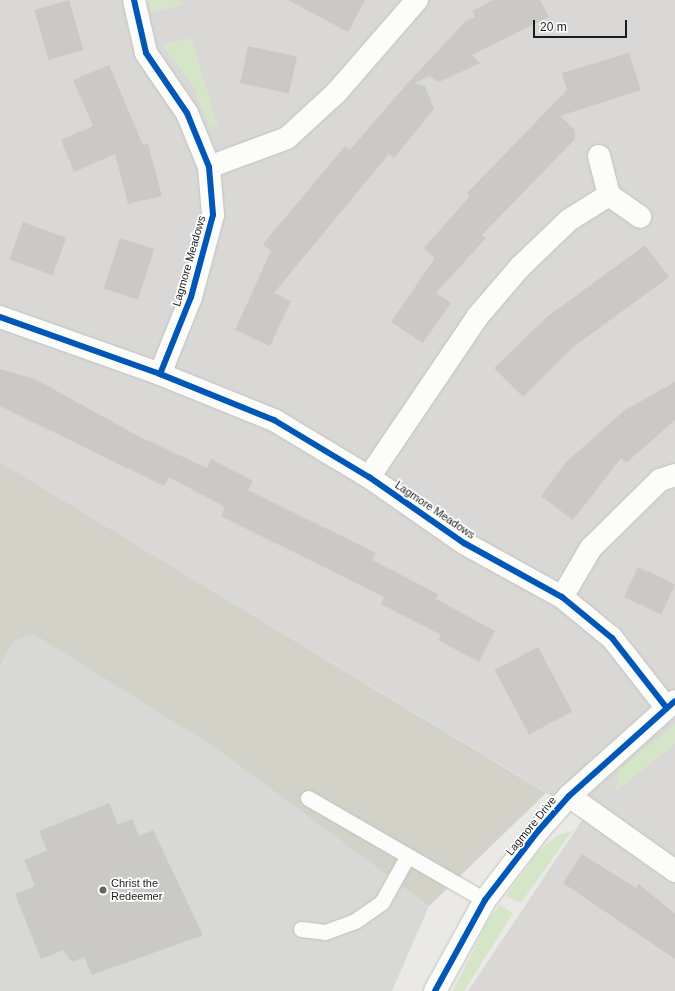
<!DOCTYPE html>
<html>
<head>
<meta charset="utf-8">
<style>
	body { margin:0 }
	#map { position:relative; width:675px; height:991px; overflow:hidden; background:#eae9e5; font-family:Helvetica,sans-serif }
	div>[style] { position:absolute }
	.residential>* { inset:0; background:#d9d8d6 }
	.religious>* { inset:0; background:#d8d8d6 }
	.construction>* { inset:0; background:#d2d2c8 }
	.grass>* { inset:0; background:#d5e5c7 }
	.building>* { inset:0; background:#cbc9c6; transform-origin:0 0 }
	.roads { filter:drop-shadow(0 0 1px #c1c1bf) drop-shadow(0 0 1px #c1c1bf) }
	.service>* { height:15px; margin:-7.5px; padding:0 7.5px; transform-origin:7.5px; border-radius:7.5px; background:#fcfcfb }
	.minor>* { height:22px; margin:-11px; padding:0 11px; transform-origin:11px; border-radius:11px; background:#fcfcfb }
	.cycleway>* { height:6px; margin:-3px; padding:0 3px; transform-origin:3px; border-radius:3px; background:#0057b8 }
	.dots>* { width:11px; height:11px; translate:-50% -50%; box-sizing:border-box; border:2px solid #fff; border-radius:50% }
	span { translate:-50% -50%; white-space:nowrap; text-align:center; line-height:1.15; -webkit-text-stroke:3.5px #fff; paint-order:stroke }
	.street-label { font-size:11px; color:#1c1c1c }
	.poi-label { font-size:11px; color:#1c1c1c }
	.left { translate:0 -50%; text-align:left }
	.scale { position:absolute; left:533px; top:20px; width:94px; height:18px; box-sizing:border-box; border:2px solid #1c1c1c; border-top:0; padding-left:5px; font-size:12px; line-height:14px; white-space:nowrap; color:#1c1c1c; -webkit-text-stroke:3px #fff; paint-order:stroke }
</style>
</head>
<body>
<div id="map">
	<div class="residential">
		<i style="clip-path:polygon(0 0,675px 0,675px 991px,468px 991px,585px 816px,0 462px)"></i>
	</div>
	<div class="religious">
		<i style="clip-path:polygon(35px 635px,214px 747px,429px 906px,392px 991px,0 991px,0 666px,14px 641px)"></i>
	</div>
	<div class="construction">
		<i style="clip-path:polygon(0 462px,546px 793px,429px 906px,214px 747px,35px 635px,14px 641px,0 666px)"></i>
	</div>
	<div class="grass">
		<i style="clip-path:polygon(148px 0,180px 0,182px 5px,151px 13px)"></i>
		<i style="clip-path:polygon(191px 38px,218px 127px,210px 128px,192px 84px,162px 45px)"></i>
		<i style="clip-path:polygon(675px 724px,675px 744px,615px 792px,619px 770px)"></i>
		<i style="clip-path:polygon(572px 831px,521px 903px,506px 896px,538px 852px,556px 836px)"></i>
		<i style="clip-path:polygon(500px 905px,513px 913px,464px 991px,453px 991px,490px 917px)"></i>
	</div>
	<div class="building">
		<i style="left:69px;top:0;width:52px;height:36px;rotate:74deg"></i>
		<i style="clip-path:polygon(288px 0,365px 0,348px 32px)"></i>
		<i style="clip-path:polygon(493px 0,540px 0,549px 17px,472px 55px,480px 63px,439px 82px,429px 76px,415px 83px,425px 86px,434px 109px,394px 158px,389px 154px,274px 293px,291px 301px,270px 346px,235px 330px,271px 251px,263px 244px,345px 146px,350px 150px,406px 85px,465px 22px,475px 17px,472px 11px)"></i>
		<i style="left:248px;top:46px;width:50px;height:38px;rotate:12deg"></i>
		<i style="clip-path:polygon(629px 53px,641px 90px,560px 116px,575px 130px,575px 139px,482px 235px,486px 238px,436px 293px,451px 303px,423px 343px,391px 322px,435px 258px,424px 248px,470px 196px,467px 193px,567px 90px,562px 73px)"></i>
		<i style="clip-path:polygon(109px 65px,143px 145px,148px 144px,162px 196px,128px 204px,115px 154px,74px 172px,61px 140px,93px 126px,73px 80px)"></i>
		<i style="left:23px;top:222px;width:46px;height:40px;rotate:20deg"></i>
		<i style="left:120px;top:238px;width:36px;height:53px;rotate:18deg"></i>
		<i style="clip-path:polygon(645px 245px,669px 277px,572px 348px,523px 397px,494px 368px,547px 317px)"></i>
		<i style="clip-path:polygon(0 369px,35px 379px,138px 436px,207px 468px,211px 459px,253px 481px,248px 490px,376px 553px,372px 560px,438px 594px,436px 599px,495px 631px,479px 662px,438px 640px,441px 635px,381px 604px,384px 597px,221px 516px,225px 507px,195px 491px,169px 477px,164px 486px,0 406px)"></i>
		<i style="clip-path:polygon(675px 382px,675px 420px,626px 463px,621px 458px,573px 520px,541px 496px,565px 463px,625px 410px)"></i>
		<i style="left:638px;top:567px;width:41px;height:33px;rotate:25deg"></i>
		<i style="left:538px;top:647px;width:73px;height:49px;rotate:62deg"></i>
		<i style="clip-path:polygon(109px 803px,118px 825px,132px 819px,139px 836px,153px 830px,203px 935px,92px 975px,84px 957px,72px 962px,63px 950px,41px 959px,15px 894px,35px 886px,24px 860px,47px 850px,39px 831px)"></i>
		<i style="clip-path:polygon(582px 854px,636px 888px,639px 884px,675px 914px,675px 959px,563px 883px)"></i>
	</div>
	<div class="roads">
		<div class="service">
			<i style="left:308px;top:798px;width:204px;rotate:30deg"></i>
			<i style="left:301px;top:929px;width:24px;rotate:7deg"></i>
			<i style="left:325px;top:932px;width:32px;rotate:-20deg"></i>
			<i style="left:355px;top:921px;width:33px;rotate:-35deg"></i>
			<i style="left:382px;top:902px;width:51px;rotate:-60.9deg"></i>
		</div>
		<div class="minor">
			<i style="left:134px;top:0;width:54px;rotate:77.2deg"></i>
			<i style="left:146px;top:53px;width:73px;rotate:55.7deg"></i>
			<i style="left:187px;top:113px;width:58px;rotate:67.8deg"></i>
			<i style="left:209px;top:167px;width:48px;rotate:85.2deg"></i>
			<i style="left:213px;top:215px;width:85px;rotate:105deg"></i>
			<i style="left:191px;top:297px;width:83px;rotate:111.9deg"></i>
			<i style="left:599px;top:156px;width:40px;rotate:75.6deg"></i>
			<i style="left:609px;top:195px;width:38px;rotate:35deg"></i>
			<i style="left:209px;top:167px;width:83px;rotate:-20.4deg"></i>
			<i style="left:287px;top:138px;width:68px;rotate:-42.6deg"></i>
			<i style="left:337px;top:92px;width:122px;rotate:-49deg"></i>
			<i style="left:0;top:317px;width:170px;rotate:19.6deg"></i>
			<i style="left:160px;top:374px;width:123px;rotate:22deg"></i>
			<i style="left:274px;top:420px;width:111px;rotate:31deg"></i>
			<i style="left:369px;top:477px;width:116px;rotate:34.8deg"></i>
			<i style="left:464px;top:543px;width:112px;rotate:28.9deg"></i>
			<i style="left:562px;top:597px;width:65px;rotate:39.4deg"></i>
			<i style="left:612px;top:638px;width:88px;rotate:52deg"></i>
			<i style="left:369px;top:477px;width:194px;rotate:-55.9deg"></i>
			<i style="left:478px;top:316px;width:65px;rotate:-49.4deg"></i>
			<i style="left:520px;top:267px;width:68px;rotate:-43.8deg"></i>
			<i style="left:569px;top:220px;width:47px;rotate:-32deg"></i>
			<i style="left:562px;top:597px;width:57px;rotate:-59.4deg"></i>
			<i style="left:591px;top:548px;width:97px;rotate:-44.6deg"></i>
			<i style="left:660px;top:480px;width:16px;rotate:-18deg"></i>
			<i style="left:569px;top:796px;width:130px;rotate:35.3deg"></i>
			<i style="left:435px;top:991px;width:104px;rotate:-61.2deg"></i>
			<i style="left:485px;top:900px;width:88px;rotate:-52.4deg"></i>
			<i style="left:539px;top:830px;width:45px;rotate:-48.6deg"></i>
			<i style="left:569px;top:796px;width:142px;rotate:-41.9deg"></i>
		</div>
	</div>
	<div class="cycleway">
		<i style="left:134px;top:0;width:54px;rotate:77.2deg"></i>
		<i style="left:146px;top:53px;width:73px;rotate:55.7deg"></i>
		<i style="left:187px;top:113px;width:58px;rotate:67.8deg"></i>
		<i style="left:209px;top:167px;width:48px;rotate:85.2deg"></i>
		<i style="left:213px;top:215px;width:85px;rotate:105deg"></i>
		<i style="left:191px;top:297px;width:83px;rotate:111.9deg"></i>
		<i style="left:0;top:317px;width:170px;rotate:19.6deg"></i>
		<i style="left:160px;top:374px;width:123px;rotate:22deg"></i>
		<i style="left:274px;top:420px;width:111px;rotate:31deg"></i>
		<i style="left:369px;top:477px;width:116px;rotate:34.8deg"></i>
		<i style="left:464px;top:543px;width:112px;rotate:28.9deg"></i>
		<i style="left:562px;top:597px;width:65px;rotate:39.4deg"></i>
		<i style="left:612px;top:638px;width:88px;rotate:52deg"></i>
		<i style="left:435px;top:991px;width:104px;rotate:-61.2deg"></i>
		<i style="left:485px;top:900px;width:88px;rotate:-52.4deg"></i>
		<i style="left:539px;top:830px;width:45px;rotate:-48.6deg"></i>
		<i style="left:569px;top:796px;width:142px;rotate:-41.9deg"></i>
	</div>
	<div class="dots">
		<i style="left:103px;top:890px;background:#646462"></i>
	</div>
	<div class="street-label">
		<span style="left:189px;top:261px;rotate:-74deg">Lagmore Meadows</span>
		<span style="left:435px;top:510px;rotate:34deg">Lagmore Meadows</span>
		<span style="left:531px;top:826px;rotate:-51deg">Lagmore Drive</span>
	</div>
	<div class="poi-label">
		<span class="left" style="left:111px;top:890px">Christ the<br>Redeemer</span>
	</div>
	<div class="scale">20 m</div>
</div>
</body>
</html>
